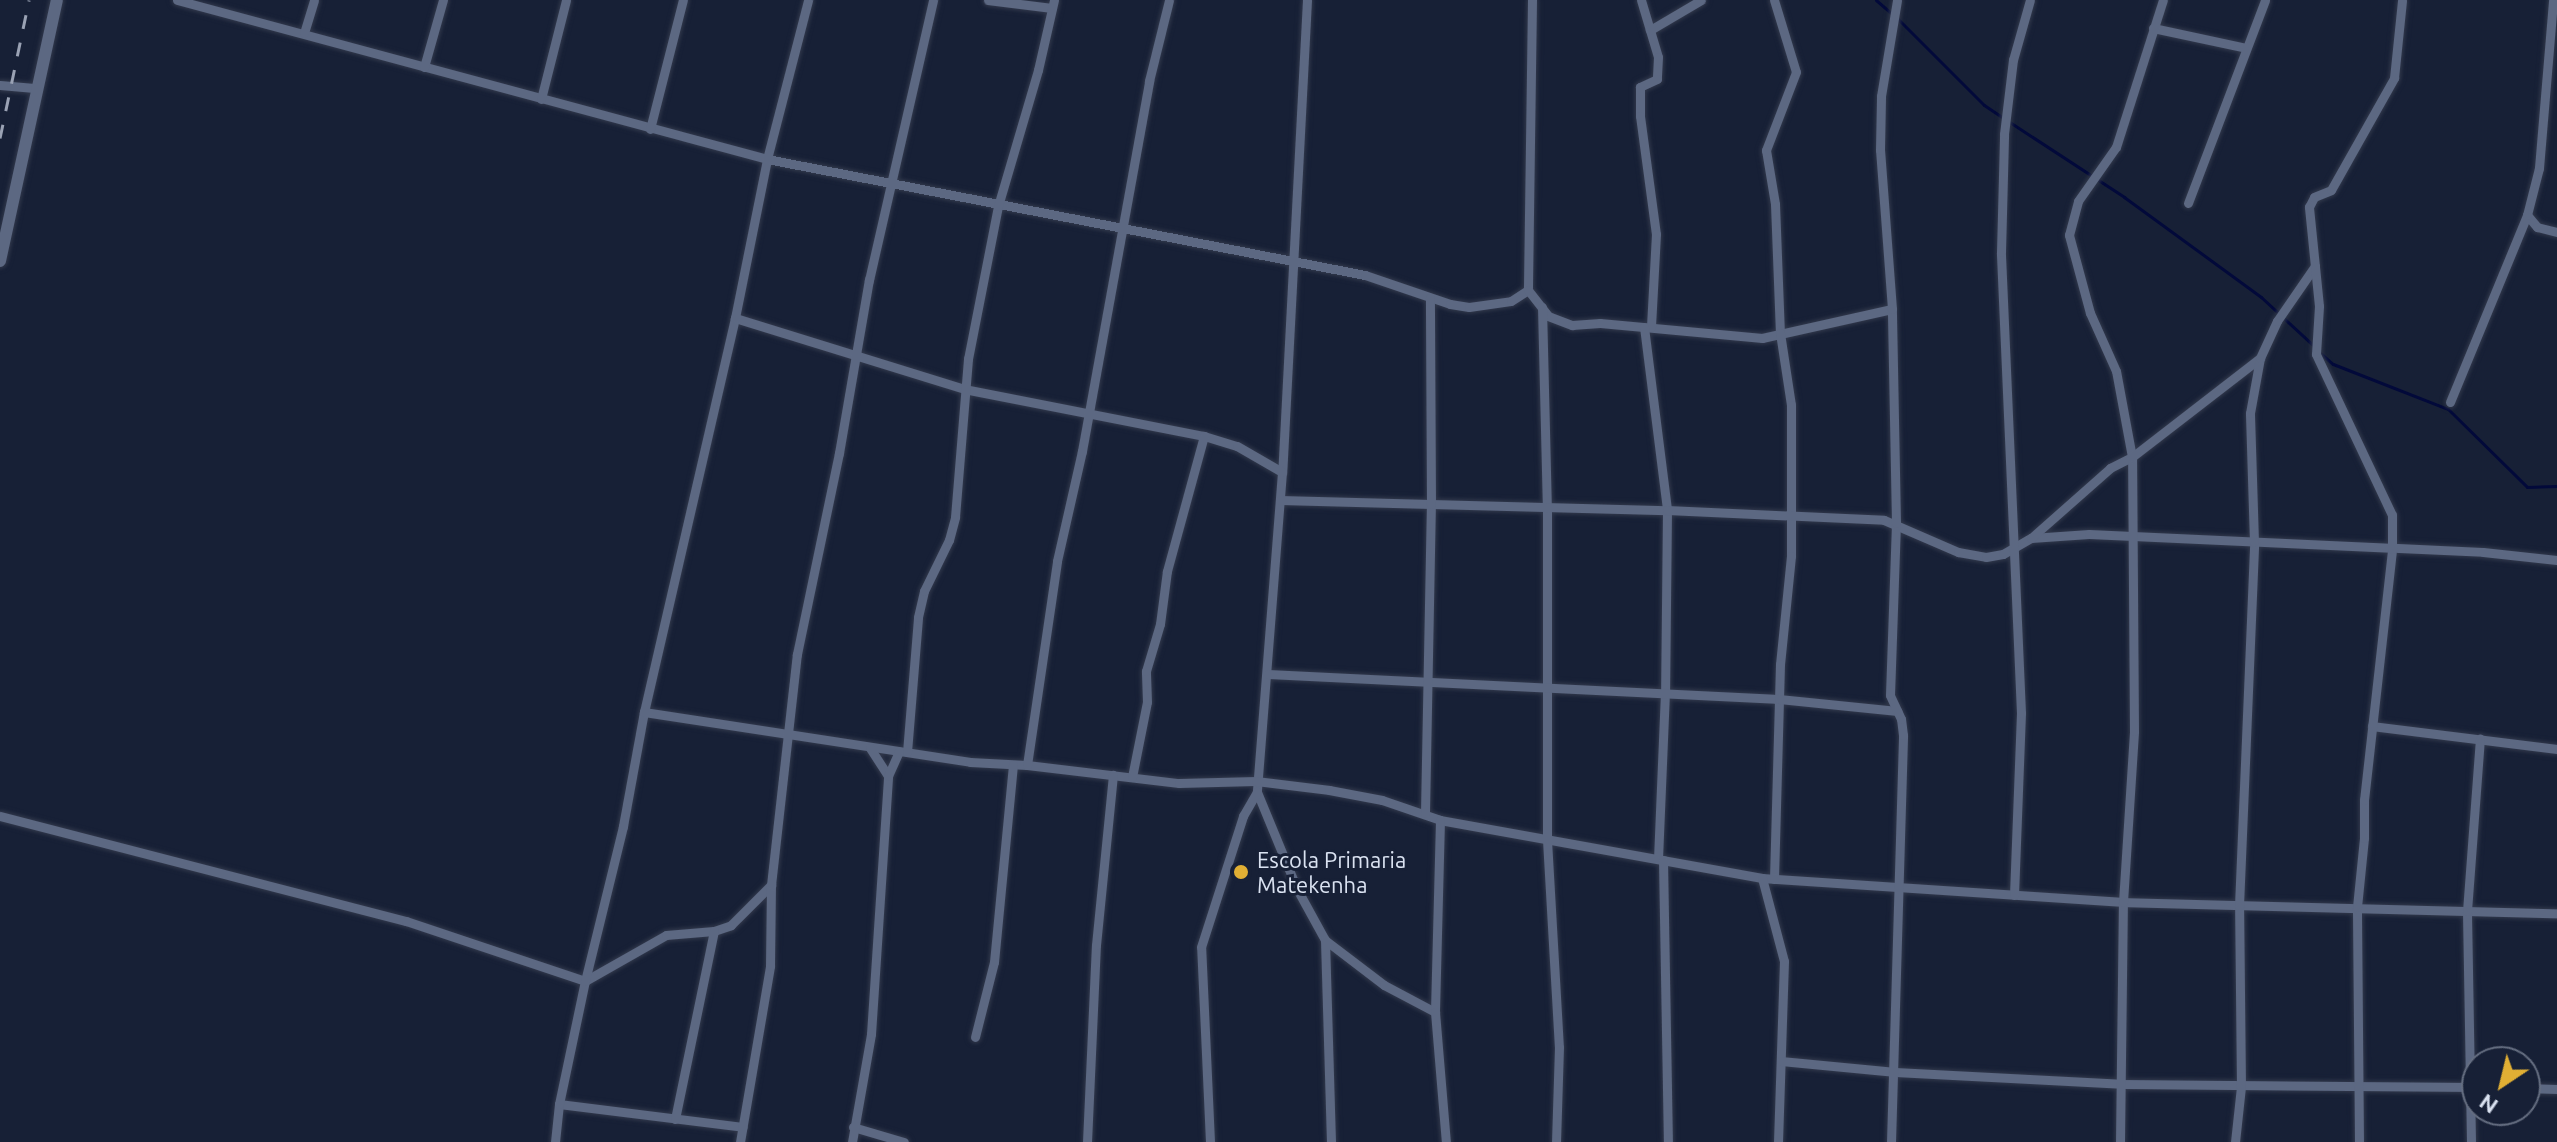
<!DOCTYPE html>
<html>
<head>
<meta charset="utf-8">
<style>
	body { margin:0 }
	#map { position:relative; width:2557px; height:1142px; overflow:hidden; background:#172036; font-family:Ubuntu,sans-serif }
	div>[style] { position:absolute }
	.stream>* { height:3px; margin:-1.5px; padding:0 1.5px; transform-origin:1.5px; border-radius:1.5px; background:#02093a }
	.roads { filter:drop-shadow(0 0 2px #32394c) drop-shadow(0 0 2px #32394c) }
	.minor>* { height:9px; margin:-4.5px; padding:0 4.5px; transform-origin:4.5px; border-radius:4.5px; background:#5c6882 }
	.tertiary>* { height:12px; margin:-6px; padding:0 6px; transform-origin:6px; border-radius:6px; background:#5c6882 }
	.rail>* { height:3px; margin-top:-1.5px; transform-origin:0; background:repeating-linear-gradient(90deg,#9aa2b4 0 14px,transparent 0 28px) }
	.dots>* { width:22px; height:22px; translate:-50% -50%; box-sizing:border-box; border:4px solid #172036; border-radius:50% }
	span { translate:-50% -50%; white-space:nowrap; text-align:center; line-height:1.15; -webkit-text-stroke:6px #172036; paint-order:stroke }
	.poi-label { font-size:22px; color:#dae2f1 }
	.left { translate:0 -50%; text-align:left }
	.north { position:absolute; left:2461px; top:1046px; width:80px; height:80px; box-sizing:border-box; background:#172036; border:2px solid #656e81; border-radius:50%; rotate:215deg; font-size:22px; font-weight:700; line-height:32px; text-align:center; color:#dae2f1 }
	.north::after { content:''; display:block; margin:auto; width:28px; height:36px; background:#e1af34; clip-path:polygon(50% 0,100% 100%,50% 72%,0 100%) }
</style>
</head>
<body>
<div id="map">
	<div class="stream">
		<i style="left:1876px;top:0;width:20px;rotate:41deg"></i>
		<i style="left:1897px;top:18px;width:123px;rotate:45deg"></i>
		<i style="left:1984px;top:105px;width:22px;rotate:34deg"></i>
		<i style="left:2008px;top:121px;width:139px;rotate:33.2deg"></i>
		<i style="left:2124px;top:197px;width:170px;rotate:36.1deg"></i>
		<i style="left:2261px;top:297px;width:72px;rotate:42.8deg"></i>
		<i style="left:2319px;top:352px;width:18px;rotate:41deg"></i>
		<i style="left:2333px;top:364px;width:123px;rotate:21.4deg"></i>
		<i style="left:2448px;top:409px;width:111px;rotate:44.6deg"></i>
		<i style="left:2527px;top:487px;width:30px;rotate:-2deg"></i>
	</div>
	<div class="roads">
		<div class="minor">
			<i style="left:177px;top:0;width:611px;rotate:15.08deg"></i>
			<i style="left:767px;top:159px;width:609px;rotate:10.98deg"></i>
			<i style="left:1365px;top:275px;width:90px;rotate:18.8deg"></i>
			<i style="left:1450px;top:304px;width:19px;rotate:9deg"></i>
			<i style="left:1469px;top:307px;width:42px;rotate:-8.1deg"></i>
			<i style="left:1511px;top:301px;width:20px;rotate:-33deg"></i>
			<i style="left:988px;top:0;width:64px;rotate:7.1deg"></i>
			<i style="left:1307px;top:0;width:473px;rotate:93deg"></i>
			<i style="left:1282px;top:472px;width:321px;rotate:94.5deg"></i>
			<i style="left:1257px;top:792px;width:105px;rotate:67.6deg"></i>
			<i style="left:1297px;top:889px;width:58px;rotate:61.2deg"></i>
			<i style="left:1325px;top:940px;width:74px;rotate:37.3deg"></i>
			<i style="left:1384px;top:985px;width:58px;rotate:27.9deg"></i>
			<i style="left:1532px;top:0;width:290px;rotate:90.8deg"></i>
			<i style="left:1528px;top:290px;width:33px;rotate:52deg"></i>
			<i style="left:1548px;top:316px;width:26px;rotate:21deg"></i>
			<i style="left:1572px;top:325px;width:28px;rotate:-4deg"></i>
			<i style="left:1600px;top:323px;width:163px;rotate:5.3deg"></i>
			<i style="left:1762px;top:338px;width:133px;rotate:-12.6deg"></i>
			<i style="left:1641px;top:0;width:59px;rotate:73.4deg"></i>
			<i style="left:1658px;top:57px;width:22px;rotate:93deg"></i>
			<i style="left:1657px;top:79px;width:19px;rotate:155deg"></i>
			<i style="left:1640px;top:87px;width:29px;rotate:90deg"></i>
			<i style="left:1640px;top:116px;width:119px;rotate:82.3deg"></i>
			<i style="left:1656px;top:234px;width:93px;rotate:93.1deg"></i>
			<i style="left:1774px;top:0;width:75px;rotate:73deg"></i>
			<i style="left:1796px;top:72px;width:84px;rotate:111deg"></i>
			<i style="left:1766px;top:150px;width:55px;rotate:80.5deg"></i>
			<i style="left:1775px;top:204px;width:129px;rotate:87.8deg"></i>
			<i style="left:1780px;top:333px;width:73px;rotate:81.3deg"></i>
			<i style="left:1791px;top:405px;width:151px;rotate:90deg"></i>
			<i style="left:1791px;top:556px;width:109px;rotate:95.8deg"></i>
			<i style="left:1780px;top:664px;width:215px;rotate:91.6deg"></i>
			<i style="left:2153px;top:28px;width:95px;rotate:12.1deg"></i>
			<i style="left:1650px;top:30px;width:59px;rotate:-30.5deg"></i>
			<i style="left:304px;top:33px;width:34px;rotate:-73deg"></i>
			<i style="left:424px;top:67px;width:70px;rotate:-74.2deg"></i>
			<i style="left:0;top:85px;width:37px;rotate:5deg"></i>
			<i style="left:541px;top:99px;width:102px;rotate:-75.8deg"></i>
			<i style="left:650px;top:129px;width:133px;rotate:-75.7deg"></i>
			<i style="left:2188px;top:203px;width:217px;rotate:-69.2deg"></i>
			<i style="left:2527px;top:215px;width:16px;rotate:50deg"></i>
			<i style="left:2537px;top:227px;width:21px;rotate:14deg"></i>
			<i style="left:1542px;top:307px;width:200px;rotate:88.6deg"></i>
			<i style="left:1547px;top:507px;width:333px;rotate:90deg"></i>
			<i style="left:1547px;top:840px;width:207px;rotate:86.7deg"></i>
			<i style="left:1559px;top:1047px;width:95px;rotate:91.8deg"></i>
			<i style="left:735px;top:318px;width:240px;rotate:17.2deg"></i>
			<i style="left:964px;top:389px;width:245px;rotate:11.1deg"></i>
			<i style="left:1204px;top:436px;width:34px;rotate:17deg"></i>
			<i style="left:1237px;top:446px;width:52px;rotate:30deg"></i>
			<i style="left:1644px;top:327px;width:184px;rotate:82.8deg"></i>
			<i style="left:1667px;top:510px;width:182px;rotate:90.6deg"></i>
			<i style="left:1665px;top:692px;width:167px;rotate:92.4deg"></i>
			<i style="left:2450px;top:402px;width:202px;rotate:-67.6deg"></i>
			<i style="left:2527px;top:215px;width:49px;rotate:-75.7deg"></i>
			<i style="left:2539px;top:168px;width:169px;rotate:-85.2deg"></i>
			<i style="left:1280px;top:500px;width:387px;rotate:1.5deg"></i>
			<i style="left:1667px;top:510px;width:217px;rotate:2.6deg"></i>
			<i style="left:1884px;top:520px;width:81px;rotate:23.4deg"></i>
			<i style="left:1958px;top:552px;width:28px;rotate:10deg"></i>
			<i style="left:1986px;top:557px;width:17px;rotate:-10deg"></i>
			<i style="left:2003px;top:554px;width:32px;rotate:-30deg"></i>
			<i style="left:2031px;top:538px;width:58px;rotate:-3.9deg"></i>
			<i style="left:2089px;top:534px;width:394px;rotate:2.6deg"></i>
			<i style="left:2483px;top:552px;width:74px;rotate:6.2deg"></i>
			<i style="left:2031px;top:538px;width:106px;rotate:-41.5deg"></i>
			<i style="left:2110px;top:468px;width:25px;rotate:-27deg"></i>
			<i style="left:2132px;top:457px;width:87px;rotate:-100.5deg"></i>
			<i style="left:2116px;top:371px;width:64px;rotate:-114.1deg"></i>
			<i style="left:2090px;top:313px;width:81px;rotate:-105.1deg"></i>
			<i style="left:2069px;top:235px;width:35px;rotate:-75deg"></i>
			<i style="left:2078px;top:201px;width:66px;rotate:-54.9deg"></i>
			<i style="left:2116px;top:147px;width:154px;rotate:-72.3deg"></i>
			<i style="left:1268px;top:674px;width:512px;rotate:2.8deg"></i>
			<i style="left:1779px;top:699px;width:119px;rotate:5.8deg"></i>
			<i style="left:644px;top:712px;width:330px;rotate:8.7deg"></i>
			<i style="left:970px;top:762px;width:57px;rotate:3deg"></i>
			<i style="left:1027px;top:765px;width:153px;rotate:6.8deg"></i>
			<i style="left:1179px;top:783px;width:77px;rotate:-1.5deg"></i>
			<i style="left:1256px;top:781px;width:74px;rotate:7deg"></i>
			<i style="left:1329px;top:790px;width:54px;rotate:10.7deg"></i>
			<i style="left:1382px;top:800px;width:61px;rotate:19deg"></i>
			<i style="left:1440px;top:820px;width:327px;rotate:10.2deg"></i>
			<i style="left:1762px;top:878px;width:362px;rotate:3.8deg"></i>
			<i style="left:2123px;top:902px;width:434px;rotate:1.5deg"></i>
			<i style="left:2372px;top:726px;width:186px;rotate:7.1deg"></i>
			<i style="left:870px;top:748px;width:33px;rotate:57deg"></i>
			<i style="left:907px;top:752px;width:135px;rotate:-85.3deg"></i>
			<i style="left:918px;top:617px;width:27px;rotate:-77deg"></i>
			<i style="left:924px;top:591px;width:57px;rotate:-63.9deg"></i>
			<i style="left:949px;top:540px;width:24px;rotate:-75deg"></i>
			<i style="left:955px;top:517px;width:159px;rotate:-85.3deg"></i>
			<i style="left:968px;top:359px;width:156px;rotate:-78.9deg"></i>
			<i style="left:998px;top:206px;width:142px;rotate:-73.6deg"></i>
			<i style="left:1038px;top:70px;width:72px;rotate:-77.1deg"></i>
			<i style="left:1027px;top:765px;width:206px;rotate:-81.6deg"></i>
			<i style="left:1057px;top:561px;width:113px;rotate:-77.2deg"></i>
			<i style="left:1082px;top:451px;width:376px;rotate:-79.7deg"></i>
			<i style="left:1149px;top:81px;width:83px;rotate:-76.1deg"></i>
			<i style="left:1132px;top:777px;width:76px;rotate:-78.7deg"></i>
			<i style="left:1147px;top:702px;width:31px;rotate:-92deg"></i>
			<i style="left:1146px;top:671px;width:49px;rotate:-73.4deg"></i>
			<i style="left:1160px;top:624px;width:53px;rotate:-82.5deg"></i>
			<i style="left:1167px;top:571px;width:140px;rotate:-74.7deg"></i>
			<i style="left:1425px;top:813px;width:309px;rotate:-88.9deg"></i>
			<i style="left:1431px;top:504px;width:206px;rotate:-90.3deg"></i>
			<i style="left:0;top:816px;width:419px;rotate:14.5deg"></i>
			<i style="left:406px;top:921px;width:189px;rotate:18.5deg"></i>
			<i style="left:585px;top:981px;width:93px;rotate:-29.6deg"></i>
			<i style="left:666px;top:935px;width:48px;rotate:-4.8deg"></i>
			<i style="left:714px;top:931px;width:18px;rotate:-19deg"></i>
			<i style="left:731px;top:925px;width:57px;rotate:-45deg"></i>
			<i style="left:1440px;top:820px;width:192px;rotate:91.5deg"></i>
			<i style="left:1435px;top:1012px;width:130px;rotate:85.2deg"></i>
			<i style="left:1663px;top:860px;width:282px;rotate:89deg"></i>
			<i style="left:1762px;top:878px;width:86px;rotate:75.2deg"></i>
			<i style="left:1784px;top:961px;width:181px;rotate:91.9deg"></i>
			<i style="left:2014px;top:895px;width:182px;rotate:-87.8deg"></i>
			<i style="left:2021px;top:713px;width:461px;rotate:-92.5deg"></i>
			<i style="left:2001px;top:252px;width:118px;rotate:-88.5deg"></i>
			<i style="left:2004px;top:134px;width:75px;rotate:-83.1deg"></i>
			<i style="left:2013px;top:60px;width:62px;rotate:-74.2deg"></i>
			<i style="left:1325px;top:940px;width:202px;rotate:88.3deg"></i>
			<i style="left:975px;top:1037px;width:77px;rotate:-75.8deg"></i>
			<i style="left:994px;top:962px;width:198px;rotate:-84.5deg"></i>
			<i style="left:1781px;top:1061px;width:115px;rotate:5.5deg"></i>
			<i style="left:1895px;top:1072px;width:226px;rotate:3deg"></i>
			<i style="left:2121px;top:1084px;width:356px;rotate:0.5deg"></i>
			<i style="left:2525px;top:1088px;width:32px;rotate:2deg"></i>
			<i style="left:559px;top:1104px;width:185px;rotate:7.1deg"></i>
			<i style="left:675px;top:1119px;width:192px;rotate:-78.3deg"></i>
			<i style="left:853px;top:1127px;width:53px;rotate:16.4deg"></i>
			<i style="left:555px;top:1142px;width:38px;rotate:-84deg"></i>
			<i style="left:559px;top:1104px;width:126px;rotate:-78.1deg"></i>
			<i style="left:585px;top:981px;width:160px;rotate:-76.2deg"></i>
			<i style="left:623px;top:826px;width:116px;rotate:-79.6deg"></i>
			<i style="left:644px;top:712px;width:404px;rotate:-77deg"></i>
			<i style="left:735px;top:318px;width:162px;rotate:-78.6deg"></i>
			<i style="left:767px;top:159px;width:164px;rotate:-75.5deg"></i>
			<i style="left:740px;top:1142px;width:179px;rotate:-80.3deg"></i>
			<i style="left:770px;top:966px;width:81px;rotate:-89.3deg"></i>
			<i style="left:771px;top:885px;width:232px;rotate:-83.6deg"></i>
			<i style="left:797px;top:654px;width:205px;rotate:-78.2deg"></i>
			<i style="left:839px;top:453px;width:176px;rotate:-80.2deg"></i>
			<i style="left:869px;top:280px;width:287px;rotate:-77.1deg"></i>
			<i style="left:852px;top:1142px;width:110px;rotate:-80deg"></i>
			<i style="left:871px;top:1034px;width:259px;rotate:-86.2deg"></i>
			<i style="left:888px;top:776px;width:27px;rotate:-66deg"></i>
			<i style="left:1087px;top:1142px;width:197px;rotate:-87.4deg"></i>
			<i style="left:1096px;top:945px;width:171px;rotate:-84.3deg"></i>
			<i style="left:1210px;top:1142px;width:195px;rotate:-92.6deg"></i>
			<i style="left:1201px;top:947px;width:138px;rotate:-72.2deg"></i>
			<i style="left:1243px;top:816px;width:28px;rotate:-60deg"></i>
			<i style="left:1891px;top:1142px;width:407px;rotate:-88.3deg"></i>
			<i style="left:1903px;top:735px;width:16px;rotate:-97deg"></i>
			<i style="left:1901px;top:719px;width:26px;rotate:-115deg"></i>
			<i style="left:1890px;top:695px;width:172px;rotate:-88deg"></i>
			<i style="left:1896px;top:523px;width:214px;rotate:-91.1deg"></i>
			<i style="left:1892px;top:309px;width:159px;rotate:-94.3deg"></i>
			<i style="left:1880px;top:150px;width:54px;rotate:-88.9deg"></i>
			<i style="left:1881px;top:96px;width:97px;rotate:-80.5deg"></i>
			<i style="left:2120px;top:1142px;width:240px;rotate:-89.3deg"></i>
			<i style="left:2123px;top:902px;width:171px;rotate:-86.3deg"></i>
			<i style="left:2134px;top:731px;width:274px;rotate:-90.4deg"></i>
			<i style="left:2132px;top:457px;width:162px;rotate:-37.7deg"></i>
			<i style="left:2235px;top:1142px;width:55px;rotate:-83.8deg"></i>
			<i style="left:2241px;top:1087px;width:181px;rotate:-90.6deg"></i>
			<i style="left:2239px;top:906px;width:364px;rotate:-87.6deg"></i>
			<i style="left:2254px;top:542px;width:129px;rotate:-91.8deg"></i>
			<i style="left:2250px;top:413px;width:56px;rotate:-79.7deg"></i>
			<i style="left:2260px;top:358px;width:41px;rotate:-65.3deg"></i>
			<i style="left:2277px;top:321px;width:67px;rotate:-55.4deg"></i>
			<i style="left:2359px;top:1142px;width:235px;rotate:-90.5deg"></i>
			<i style="left:2357px;top:907px;width:69px;rotate:-84.2deg"></i>
			<i style="left:2364px;top:838px;width:38px;rotate:-90deg"></i>
			<i style="left:2364px;top:800px;width:253px;rotate:-83.6deg"></i>
			<i style="left:2392px;top:549px;width:34px;rotate:-90deg"></i>
			<i style="left:2392px;top:515px;width:178px;rotate:-115.3deg"></i>
			<i style="left:2316px;top:354px;width:48px;rotate:-86.4deg"></i>
			<i style="left:2319px;top:306px;width:100px;rotate:-95.8deg"></i>
			<i style="left:2309px;top:207px;width:11px;rotate:-63deg"></i>
			<i style="left:2314px;top:197px;width:18px;rotate:-22deg"></i>
			<i style="left:2331px;top:190px;width:129px;rotate:-60.6deg"></i>
			<i style="left:2394px;top:78px;width:78px;rotate:-84.1deg"></i>
			<i style="left:2471px;top:1142px;width:231px;rotate:-91deg"></i>
			<i style="left:2467px;top:911px;width:173px;rotate:-85.7deg"></i>
		</div>
		<div class="tertiary">
			<i style="left:0;top:261px;width:267px;rotate:-77.7deg"></i>
		</div>
	</div>
	<div class="rail">
		<i style="left:0;top:138px;width:141px;rotate:-78.1deg"></i>
	</div>
	<div class="dots">
		<i style="left:1241px;top:872px;background:#e1af34"></i>
	</div>
	<div class="poi-label">
		<span class="left" style="left:1257px;top:872px">Escola Primaria<br>Matekenha</span>
	</div>
	<div class="north">N</div>
</div>
</body>
</html>
